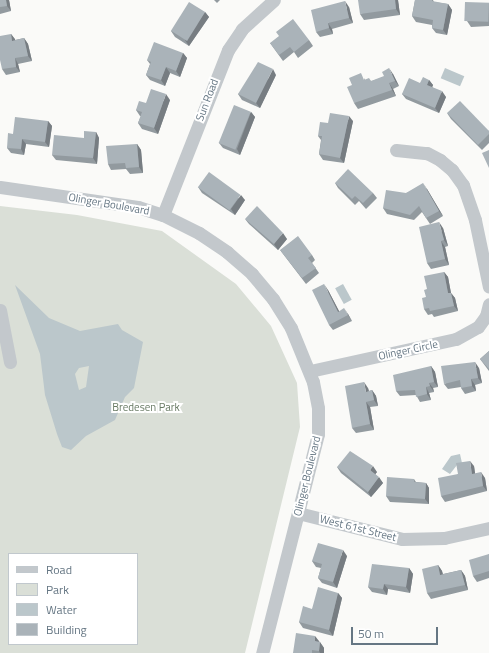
<!DOCTYPE html>
<html>
<head>
<meta charset="utf-8">
<style>
	body { margin:0 }
	#map { position:relative; width:489px; height:653px; overflow:hidden; background:#fafaf8; font-family:"Titillium Web",sans-serif }
	div>[style] { position:absolute }
	.green>* { inset:0; background:#dadfd7 }
	.water>* { inset:0; background:#bbc7cb; transform-origin:0 0 }
	.minor>* { height:13px; margin:-6.5px; padding:0 6.5px; transform-origin:6.5px; border-radius:6.5px; background:#c3c8cc }
	.wall>* { inset:0; background:#929a9f }
	.shaded-wall>* { inset:0; background:#777d82 }
	.building>* { inset:0; background:#aab3b9; transform-origin:0 0 }
	span { translate:-50% -50%; white-space:nowrap; text-align:center; line-height:1.15; -webkit-text-stroke:4px #fff; paint-order:stroke }
	.street-label { font-size:11px; color:#657683 }
	.park-label { font-size:11px; color:#687a64 }
	.legend { position:absolute; left:8px; top:553px; width:130px; height:92px; box-sizing:border-box; background:#fff; border:1px solid #c1c8cd; margin:0; padding:5px 7px; list-style:none; font-size:12px; color:#657683 }
	.legend li { display:flex; align-items:center; gap:8px; height:20px }
	.legend b { width:20px; border:1px solid #c1c8cd }
	.scale { position:absolute; left:351px; top:627px; width:87px; height:18px; box-sizing:border-box; border:2px solid #657683; border-top:0; padding-left:5px; font-size:12px; line-height:14px; white-space:nowrap; color:#657683; -webkit-text-stroke:3px #fff; paint-order:stroke }
</style>
</head>
<body>
<div id="map">
	<div class="green">
		<i style="clip-path:polygon(evenodd,0 206px,77px 215px,162px 231px,236px 284px,271px 326px,297px 383px,300px 427px,245px 653px,0 653px,0 206px,9px 554px,137px 554px,137px 644px,9px 644px,9px 554px)"></i>
	</div>
	<div class="water">
		<i style="left:445px;top:68px;width:21px;height:11px;rotate:23deg"></i>
		<i style="left:343px;top:284px;width:18px;height:9px;rotate:61deg"></i>
		<i style="clip-path:polygon(evenodd,15px 285px,49px 318px,80px 331px,118px 324px,122px 330px,143px 342px,134px 388px,125px 397px,115px 420px,86px 436px,71px 450px,62px 447px,57px 434px,45px 395px,40px 354px,15px 285px,89px 366px,86px 387px,79px 390px,75px 374px,79px 368px,89px 366px)"></i>
		<i style="clip-path:polygon(460px 454px,462px 463px,457px 465px,450px 474px,442px 469px,451px 456px)"></i>
	</div>
	<div class="minor">
		<i style="left:396px;top:150px;width:31px;rotate:6deg"></i>
		<i style="left:427px;top:153px;width:15px;rotate:28deg"></i>
		<i style="left:440px;top:160px;width:16px;rotate:40deg"></i>
		<i style="left:452px;top:170px;width:19px;rotate:54deg"></i>
		<i style="left:463px;top:185px;width:37px;rotate:71deg"></i>
		<i style="left:475px;top:220px;width:68px;rotate:78.2deg"></i>
		<i style="left:0;top:187px;width:139px;rotate:8.2deg"></i>
		<i style="left:138px;top:207px;width:26px;rotate:18deg"></i>
		<i style="left:163px;top:215px;width:40px;rotate:26.6deg"></i>
		<i style="left:199px;top:233px;width:34px;rotate:34deg"></i>
		<i style="left:227px;top:252px;width:33px;rotate:41deg"></i>
		<i style="left:252px;top:274px;width:33px;rotate:50deg"></i>
		<i style="left:273px;top:299px;width:34px;rotate:58deg"></i>
		<i style="left:291px;top:328px;width:58px;rotate:67.8deg"></i>
		<i style="left:313px;top:382px;width:26px;rotate:79deg"></i>
		<i style="left:318px;top:408px;width:26px;rotate:90deg"></i>
		<i style="left:318px;top:434px;width:226px;rotate:104.3deg"></i>
		<i style="left:163px;top:215px;width:177px;rotate:-68.5deg"></i>
		<i style="left:228px;top:50px;width:25px;rotate:-56deg"></i>
		<i style="left:242px;top:29px;width:43px;rotate:-42.2deg"></i>
		<i style="left:0;top:310px;width:53px;rotate:79.1deg"></i>
		<i style="left:310px;top:371px;width:149px;rotate:-12.4deg"></i>
		<i style="left:456px;top:339px;width:25px;rotate:-29deg"></i>
		<i style="left:478px;top:327px;width:14px;rotate:-54deg"></i>
		<i style="left:486px;top:316px;width:12px;rotate:-76deg"></i>
		<i style="left:298px;top:513px;width:107px;rotate:14deg"></i>
		<i style="left:402px;top:539px;width:42px;rotate:-1.4deg"></i>
		<i style="left:444px;top:538px;width:46px;rotate:-12.5deg"></i>
	</div>
	<div class="wall">
		<i style="clip-path:polygon(0 0,9px 0,11px 11px,0 14px)"></i>
		<i style="clip-path:polygon(214px 0,220px 0,217px 3px)"></i>
		<i style="clip-path:polygon(398px 0,400px 15px,364px 20px,360px 14px)"></i>
		<i style="clip-path:polygon(415px 0,433px 0,434px 2px,448px 4px,452px 10px,447px 35px,436px 33px,432px 28px,432px 25px,416px 22px,412px 16px)"></i>
		<i style="clip-path:polygon(489px 3px,489px 26px,471px 27px,467px 21px)"></i>
		<i style="clip-path:polygon(349px 7px,353px 23px,332px 29px,333px 34px,320px 37px,316px 32px)"></i>
		<i style="clip-path:polygon(205px 12px,209px 17px,189px 46px,175px 37px,171px 31px)"></i>
		<i style="clip-path:polygon(11px 34px,15px 40px,24px 38px,28px 44px,32px 61px,18px 64px,20px 72px,6px 75px,2px 69px)"></i>
		<i style="clip-path:polygon(309px 40px,313px 46px,298px 58px,294px 52px,283px 61px,270px 43px)"></i>
		<i style="clip-path:polygon(183px 53px,187px 58px,180px 77px,170px 73px,165px 86px,150px 80px,146px 75px,150px 64px,147px 60px)"></i>
		<i style="clip-path:polygon(393px 74px,399px 86px,393px 89px,396px 96px,358px 109px,354px 103px,365px 78px,365px 80px,372px 81px)"></i>
		<i style="clip-path:polygon(276px 75px,260px 108px,242px 100px,238px 94px)"></i>
		<i style="clip-path:polygon(429px 80px,433px 85px,432px 87px,446px 97px,439px 113px,406px 99px,402px 94px,420px 83px)"></i>
		<i style="clip-path:polygon(170px 100px,158px 134px,142px 129px,138px 123px,141px 116px,140px 116px,136px 110px,146px 103px)"></i>
		<i style="clip-path:polygon(251px 112px,255px 117px,240px 155px,223px 148px,219px 143px)"></i>
		<i style="clip-path:polygon(447px 113px,489px 131px,489px 143px,482px 150px,451px 119px)"></i>
		<i style="clip-path:polygon(48px 121px,52px 126px,49px 147px,26px 144px,24px 155px,11px 153px,7px 148px,13px 134px)"></i>
		<i style="clip-path:polygon(353px 121px,344px 163px,323px 160px,319px 154px,321px 140px,318px 136px,328px 123px)"></i>
		<i style="clip-path:polygon(96px 132px,99px 138px,97px 164px,56px 160px,52px 155px)"></i>
		<i style="clip-path:polygon(137px 144px,141px 150px,143px 173px,130px 174px,126px 169px,111px 170px,108px 164px)"></i>
		<i style="clip-path:polygon(335px 183px,373px 193px,377px 198px,366px 209px,359px 201px,355px 205px,338px 188px)"></i>
		<i style="clip-path:polygon(198px 187px,245px 200px,235px 215px,202px 193px)"></i>
		<i style="clip-path:polygon(427px 189px,443px 216px,430px 224px,422px 212px,414px 220px,387px 214px,383px 208px,406px 193px)"></i>
		<i style="clip-path:polygon(245px 219px,287px 239px,278px 250px,249px 224px)"></i>
		<i style="clip-path:polygon(443px 228px,448px 246px,445px 247px,449px 265px,431px 269px,427px 263px)"></i>
		<i style="clip-path:polygon(280px 250px,312px 255px,315px 260px,312px 263px,319px 273px,306px 284px)"></i>
		<i style="clip-path:polygon(444px 272px,448px 277px,451px 293px,455px 298px,458px 311px,434px 317px,432px 314px,428px 315px,424px 309px,426px 297px,427px 289px)"></i>
		<i style="clip-path:polygon(328px 290px,339px 311px,348px 314px,352px 321px,333px 330px,329px 325px)"></i>
		<i style="clip-path:polygon(489px 351px,489px 371px,480px 359px)"></i>
		<i style="clip-path:polygon(431px 366px,435px 372px,438px 387px,433px 388px,434px 392px,429px 393px,431px 400px,420px 402px,416px 395px,400px 396px,396px 391px)"></i>
		<i style="clip-path:polygon(479px 368px,482px 383px,475px 385px,476px 391px,465px 394px,461px 388px,461px 387px,448px 389px,444px 384px)"></i>
		<i style="clip-path:polygon(368px 388px,369px 391px,372px 390px,376px 396px,378px 406px,370px 407px,374px 430px,356px 433px,352px 428px)"></i>
		<i style="clip-path:polygon(474px 466px,475px 474px,485px 478px,487px 491px,445px 502px,441px 496px,458px 474px)"></i>
		<i style="clip-path:polygon(337px 467px,377px 472px,375px 474px,383px 483px,371px 497px,341px 473px)"></i>
		<i style="clip-path:polygon(414px 479px,416px 482px,426px 483px,429px 488px,429px 504px,390px 502px,386px 496px)"></i>
		<i style="clip-path:polygon(489px 554px,489px 578px,477px 582px,473px 576px)"></i>
		<i style="clip-path:polygon(347px 556px,337px 588px,322px 583px,318px 578px,321px 568px,316px 567px,312px 561px)"></i>
		<i style="clip-path:polygon(438px 565px,442px 571px,443px 574px,461px 570px,465px 576px,468px 590px,431px 599px,427px 593px)"></i>
		<i style="clip-path:polygon(409px 568px,413px 574px,410px 593px,388px 589px,387px 595px,372px 592px,368px 587px)"></i>
		<i style="clip-path:polygon(338px 593px,342px 598px,333px 636px,303px 628px,299px 622px,312px 609px)"></i>
		<i style="clip-path:polygon(319px 641px,324px 648px,324px 653px,293px 653px)"></i>
	</div>
	<div class="shaded-wall">
		<i style="clip-path:polygon(6px 0,9px 0,11px 11px,7px 6px)"></i>
		<i style="clip-path:polygon(395px 0,398px 0,400px 15px,396px 9px)"></i>
		<i style="clip-path:polygon(345px 1px,349px 7px,353px 23px,349px 18px)"></i>
		<i style="clip-path:polygon(448px 4px,452px 10px,447px 35px,443px 30px)"></i>
		<i style="clip-path:polygon(205px 12px,209px 17px,189px 46px,185px 40px)"></i>
		<i style="clip-path:polygon(328px 23px,332px 29px,333px 34px,329px 28px)"></i>
		<i style="clip-path:polygon(11px 34px,15px 39px,16px 46px,12px 41px)"></i>
		<i style="clip-path:polygon(24px 38px,28px 44px,32px 61px,28px 56px)"></i>
		<i style="clip-path:polygon(183px 53px,187px 58px,180px 77px,176px 71px)"></i>
		<i style="clip-path:polygon(15px 58px,18px 64px,20px 72px,16px 67px)"></i>
		<i style="clip-path:polygon(166px 67px,170px 73px,165px 86px,161px 80px)"></i>
		<i style="clip-path:polygon(389px 68px,393px 74px,399px 86px,395px 81px)"></i>
		<i style="clip-path:polygon(273px 69px,276px 75px,260px 108px,256px 103px)"></i>
		<i style="clip-path:polygon(429px 80px,433px 85px,431px 90px,427px 85px)"></i>
		<i style="clip-path:polygon(389px 83px,393px 89px,396px 96px,392px 90px)"></i>
		<i style="clip-path:polygon(442px 91px,446px 97px,439px 113px,435px 108px)"></i>
		<i style="clip-path:polygon(166px 94px,170px 100px,158px 134px,154px 128px)"></i>
		<i style="clip-path:polygon(251px 112px,255px 117px,240px 155px,237px 149px)"></i>
		<i style="clip-path:polygon(349px 116px,353px 121px,344px 163px,340px 158px)"></i>
		<i style="clip-path:polygon(48px 121px,52px 126px,49px 147px,45px 142px)"></i>
		<i style="clip-path:polygon(96px 132px,99px 138px,97px 164px,93px 158px)"></i>
		<i style="clip-path:polygon(22px 139px,26px 144px,24px 155px,21px 149px)"></i>
		<i style="clip-path:polygon(137px 144px,141px 150px,143px 173px,139px 167px)"></i>
		<i style="clip-path:polygon(423px 183px,427px 189px,443px 216px,439px 211px)"></i>
		<i style="clip-path:polygon(241px 195px,245px 200px,235px 215px,231px 209px)"></i>
		<i style="clip-path:polygon(439px 222px,443px 228px,448px 246px,444px 240px)"></i>
		<i style="clip-path:polygon(283px 233px,287px 239px,278px 250px,274px 244px)"></i>
		<i style="clip-path:polygon(441px 241px,445px 247px,449px 265px,445px 259px)"></i>
		<i style="clip-path:polygon(444px 272px,448px 277px,452px 299px,448px 293px)"></i>
		<i style="clip-path:polygon(324px 284px,328px 290px,342px 317px,338px 312px)"></i>
		<i style="clip-path:polygon(451px 293px,455px 298px,458px 311px,454px 306px)"></i>
		<i style="clip-path:polygon(344px 308px,348px 314px,352px 321px,348px 315px)"></i>
		<i style="clip-path:polygon(475px 362px,479px 368px,482px 383px,478px 378px)"></i>
		<i style="clip-path:polygon(431px 366px,435px 372px,438px 387px,434px 382px)"></i>
		<i style="clip-path:polygon(471px 379px,475px 385px,476px 391px,472px 386px)"></i>
		<i style="clip-path:polygon(364px 382px,368px 388px,370px 397px,366px 392px)"></i>
		<i style="clip-path:polygon(429px 383px,433px 388px,434px 392px,430px 386px)"></i>
		<i style="clip-path:polygon(426px 387px,429px 393px,431px 400px,427px 394px)"></i>
		<i style="clip-path:polygon(372px 390px,376px 396px,378px 406px,374px 400px)"></i>
		<i style="clip-path:polygon(366px 402px,370px 407px,374px 430px,370px 424px)"></i>
		<i style="clip-path:polygon(470px 461px,474px 466px,476px 480px,472px 474px)"></i>
		<i style="clip-path:polygon(373px 466px,377px 472px,374px 476px,370px 470px)"></i>
		<i style="clip-path:polygon(481px 472px,485px 478px,487px 491px,483px 486px)"></i>
		<i style="clip-path:polygon(379px 477px,383px 483px,371px 497px,368px 492px)"></i>
		<i style="clip-path:polygon(426px 483px,429px 488px,429px 504px,425px 499px)"></i>
		<i style="clip-path:polygon(343px 550px,347px 556px,337px 588px,333px 582px)"></i>
		<i style="clip-path:polygon(438px 565px,442px 571px,444px 581px,440px 575px)"></i>
		<i style="clip-path:polygon(409px 568px,413px 574px,410px 593px,406px 587px)"></i>
		<i style="clip-path:polygon(461px 570px,465px 576px,468px 590px,465px 585px)"></i>
		<i style="clip-path:polygon(384px 584px,388px 589px,387px 595px,383px 589px)"></i>
		<i style="clip-path:polygon(338px 593px,342px 598px,333px 636px,329px 630px)"></i>
		<i style="clip-path:polygon(315px 636px,319px 641px,318px 647px,315px 641px)"></i>
		<i style="clip-path:polygon(320px 642px,324px 648px,324px 653px,320px 653px,319px 651px)"></i>
	</div>
	<div class="building">
		<i style="clip-path:polygon(0 0,6px 0,7px 6px,0 7px)"></i>
		<i style="clip-path:polygon(358px 0,395px 0,396px 9px,360px 14px)"></i>
		<i style="clip-path:polygon(415px 0,432px 0,432px 1px,448px 4px,443px 30px,432px 28px,433px 20px,412px 16px)"></i>
		<i style="clip-path:polygon(345px 1px,349px 18px,328px 23px,329px 28px,316px 32px,311px 10px)"></i>
		<i style="left:189px;top:2px;width:19px;height:34px;rotate:32deg"></i>
		<i style="left:465px;top:2px;width:24px;height:19px;rotate:2deg"></i>
		<i style="clip-path:polygon(293px 19px,309px 40px,294px 52px,290px 47px,279px 55px,270px 43px,279px 36px,276px 32px)"></i>
		<i style="clip-path:polygon(11px 34px,12px 41px,24px 38px,28px 56px,15px 58px,16px 67px,2px 69px,0 60px,0 36px)"></i>
		<i style="clip-path:polygon(154px 42px,183px 53px,176px 71px,166px 67px,161px 80px,146px 75px,151px 62px,147px 60px)"></i>
		<i style="clip-path:polygon(258px 62px,273px 69px,256px 103px,238px 94px)"></i>
		<i style="clip-path:polygon(389px 68px,395px 81px,389px 83px,392px 90px,354px 103px,347px 87px,352px 85px,349px 78px,361px 73px,364px 80px,369px 78px,371px 81px,384px 76px,382px 72px)"></i>
		<i style="clip-path:polygon(423px 77px,429px 80px,427px 85px,442px 91px,435px 108px,402px 94px,409px 78px,420px 83px)"></i>
		<i style="clip-path:polygon(151px 89px,166px 94px,154px 128px,138px 123px,142px 112px,136px 110px,139px 101px,146px 103px)"></i>
		<i style="clip-path:polygon(460px 101px,489px 131px,489px 134px,478px 145px,447px 113px)"></i>
		<i style="left:234px;top:105px;width:18px;height:41px;rotate:22deg"></i>
		<i style="clip-path:polygon(330px 113px,349px 116px,340px 158px,319px 154px,322px 136px,318px 136px,320px 122px,328px 123px)"></i>
		<i style="clip-path:polygon(15px 117px,48px 121px,45px 142px,22px 139px,21px 149px,7px 148px,8px 133px,13px 134px)"></i>
		<i style="clip-path:polygon(84px 131px,96px 132px,93px 158px,52px 155px,54px 135px,84px 138px)"></i>
		<i style="clip-path:polygon(137px 144px,139px 167px,126px 168px,125px 163px,108px 164px,106px 146px)"></i>
		<i style="clip-path:polygon(489px 150px,489px 168px,482px 153px)"></i>
		<i style="clip-path:polygon(348px 169px,373px 193px,363px 203px,355px 196px,352px 199px,335px 183px)"></i>
		<i style="left:209px;top:172px;width:39px;height:19px;rotate:36deg"></i>
		<i style="clip-path:polygon(423px 183px,439px 211px,426px 218px,419px 206px,410px 215px,383px 208px,386px 190px,406px 193px)"></i>
		<i style="clip-path:polygon(257px 206px,283px 233px,274px 244px,245px 219px)"></i>
		<i style="clip-path:polygon(439px 222px,444px 240px,441px 241px,445px 259px,427px 263px,419px 227px)"></i>
		<i style="clip-path:polygon(298px 236px,312px 255px,308px 258px,316px 268px,302px 278px,280px 250px)"></i>
		<i style="clip-path:polygon(444px 272px,448px 293px,451px 293px,454px 306px,430px 311px,429px 308px,424px 309px,422px 298px,426px 297px,424px 290px,427px 289px,424px 276px)"></i>
		<i style="clip-path:polygon(324px 284px,338px 312px,344px 308px,348px 315px,329px 325px,312px 290px)"></i>
		<i style="clip-path:polygon(489px 351px,489px 369px,480px 359px)"></i>
		<i style="clip-path:polygon(475px 362px,478px 378px,471px 379px,472px 386px,461px 388px,460px 380px,444px 384px,441px 366px)"></i>
		<i style="clip-path:polygon(431px 366px,434px 382px,429px 383px,430px 386px,426px 387px,427px 394px,416px 397px,415px 390px,396px 391px,393px 375px)"></i>
		<i style="clip-path:polygon(364px 382px,366px 392px,372px 390px,374px 400px,366px 402px,370px 424px,352px 428px,345px 386px)"></i>
		<i style="clip-path:polygon(350px 451px,373px 466px,370px 470px,379px 477px,368px 492px,337px 467px)"></i>
		<i style="clip-path:polygon(470px 461px,472px 474px,481px 472px,483px 486px,441px 496px,438px 478px,458px 474px,456px 463px)"></i>
		<i style="clip-path:polygon(387px 477px,414px 479px,414px 482px,426px 483px,425px 499px,386px 496px)"></i>
		<i style="clip-path:polygon(318px 543px,343px 550px,333px 582px,318px 578px,322px 564px,312px 561px)"></i>
		<i style="clip-path:polygon(489px 554px,489px 571px,473px 576px,469px 560px)"></i>
		<i style="clip-path:polygon(372px 564px,409px 568px,406px 587px,384px 584px,383px 589px,368px 587px)"></i>
		<i style="clip-path:polygon(438px 565px,440px 575px,461px 570px,465px 585px,427px 593px,422px 569px)"></i>
		<i style="clip-path:polygon(318px 587px,338px 593px,329px 630px,299px 622px,303px 606px,312px 609px)"></i>
		<i style="clip-path:polygon(296px 633px,315px 636px,315px 641px,320px 642px,319px 651px,312px 650px,312px 653px,293px 653px)"></i>
	</div>
	<div class="street-label">
		<span style="left:207px;top:100px;rotate:-69deg">Sun Road</span>
		<span style="left:109px;top:204px;rotate:10deg">Olinger Boulevard</span>
		<span style="left:408px;top:350px;rotate:-12deg">Olinger Circle</span>
		<span style="left:307px;top:476px;rotate:-76deg">Olinger Boulevard</span>
		<span style="left:358px;top:528px;rotate:14deg">West 61st Street</span>
	</div>
	<div class="park-label">
		<span style="left:146px;top:407px">Bredesen Park</span>
	</div>
	<ul class="legend">
	<li><b style="height:5px;background:#c3c8cc"></b>Road</li>
	<li><b style="height:11px;background:#dadfd7"></b>Park</li>
	<li><b style="height:11px;background:#bbc7cb"></b>Water</li>
	<li><b style="height:11px;background:#aab3b9"></b>Building</li>
	</ul>
	<div class="scale">50 m</div>
</div>
</body>
</html>
